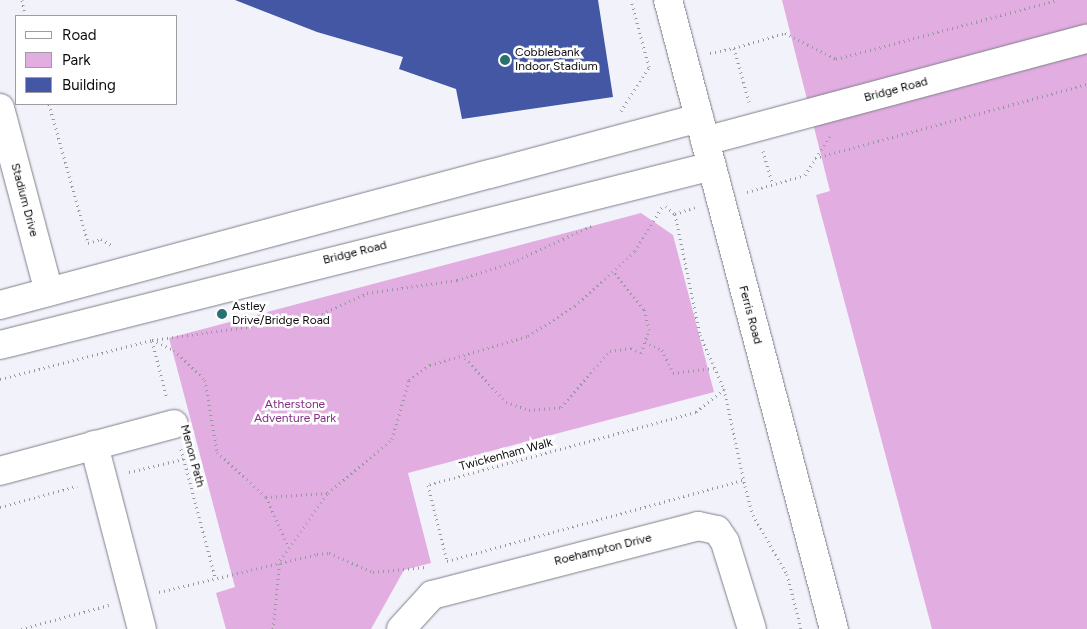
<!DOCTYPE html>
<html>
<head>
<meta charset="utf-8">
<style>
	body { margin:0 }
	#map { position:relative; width:1087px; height:629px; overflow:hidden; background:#f2f2fb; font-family:Figtree,sans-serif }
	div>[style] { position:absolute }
	.green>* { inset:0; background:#e2ade1 }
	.building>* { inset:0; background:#4357a4 }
	.path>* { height:3px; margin-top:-1.5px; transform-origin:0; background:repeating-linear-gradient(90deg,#97979d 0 1px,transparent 0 5px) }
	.roads { filter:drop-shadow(0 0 1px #7f7e87) drop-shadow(0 0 1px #7f7e87) }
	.minor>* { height:28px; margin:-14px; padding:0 14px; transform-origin:14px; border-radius:14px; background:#fff }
	.dots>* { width:14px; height:14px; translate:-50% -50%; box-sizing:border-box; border:2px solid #fff; border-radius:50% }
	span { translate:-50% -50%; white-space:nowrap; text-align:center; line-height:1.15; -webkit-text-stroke:5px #fff; paint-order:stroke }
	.poi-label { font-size:12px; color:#0c0c0f }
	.left { translate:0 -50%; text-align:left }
	.street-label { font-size:12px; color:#0c0c0f }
	.park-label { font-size:12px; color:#812f83 }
	.legend { position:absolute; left:15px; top:15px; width:162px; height:90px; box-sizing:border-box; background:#fff; border:1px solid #9e9e9f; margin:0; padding:6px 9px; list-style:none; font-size:15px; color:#0c0c0f }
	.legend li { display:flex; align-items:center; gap:10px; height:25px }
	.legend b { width:25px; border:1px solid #9e9e9f }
</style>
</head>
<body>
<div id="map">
	<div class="green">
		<i style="clip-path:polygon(782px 0,1087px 0,1087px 629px,932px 629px,816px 195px,830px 191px)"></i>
		<i style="clip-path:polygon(641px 213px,673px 235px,714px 392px,408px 473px,431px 563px,404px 570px,371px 629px,226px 629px,216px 593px,235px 587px,169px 338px)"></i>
	</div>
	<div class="building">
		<i style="clip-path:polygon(235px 0,598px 0,613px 97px,462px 119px,456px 89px,399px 69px,403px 57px,317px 32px)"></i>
	</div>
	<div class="path">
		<i style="left:22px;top:0;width:16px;rotate:79deg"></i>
		<i style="left:734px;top:48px;width:53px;rotate:-16.4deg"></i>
		<i style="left:785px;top:33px;width:57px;rotate:27deg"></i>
		<i style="left:836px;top:59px;width:230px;rotate:-14.9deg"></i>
		<i style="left:710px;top:53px;width:25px;rotate:-12deg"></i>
		<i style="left:734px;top:48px;width:56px;rotate:74.5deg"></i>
		<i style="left:49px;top:104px;width:144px;rotate:74.3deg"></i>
		<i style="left:88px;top:243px;width:14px;rotate:-17deg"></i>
		<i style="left:101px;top:239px;width:14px;rotate:30deg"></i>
		<i style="left:621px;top:111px;width:52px;rotate:-57.5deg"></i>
		<i style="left:649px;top:67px;width:69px;rotate:-105deg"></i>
		<i style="left:763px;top:151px;width:35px;rotate:74deg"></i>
		<i style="left:815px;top:158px;width:282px;rotate:-15.2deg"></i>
		<i style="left:747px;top:192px;width:60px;rotate:-16.3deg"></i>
		<i style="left:805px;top:175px;width:46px;rotate:-57.3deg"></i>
		<i style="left:666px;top:206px;width:12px;rotate:42deg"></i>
		<i style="left:675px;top:214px;width:21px;rotate:-19deg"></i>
		<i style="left:675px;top:214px;width:124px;rotate:78.3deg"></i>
		<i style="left:700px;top:335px;width:59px;rotate:66deg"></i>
		<i style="left:724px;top:389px;width:99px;rotate:77.8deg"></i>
		<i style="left:745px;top:486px;width:30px;rotate:75deg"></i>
		<i style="left:753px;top:515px;width:68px;rotate:60deg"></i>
		<i style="left:787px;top:574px;width:57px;rotate:75.7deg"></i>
		<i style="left:152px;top:340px;width:24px;rotate:24deg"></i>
		<i style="left:174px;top:350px;width:43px;rotate:44.1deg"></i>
		<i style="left:205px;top:380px;width:73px;rotate:80.5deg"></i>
		<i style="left:217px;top:452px;width:67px;rotate:42.6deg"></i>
		<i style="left:266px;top:497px;width:54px;rotate:65.8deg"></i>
		<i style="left:152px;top:341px;width:59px;rotate:75.3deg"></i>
		<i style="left:645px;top:342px;width:19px;rotate:25deg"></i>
		<i style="left:662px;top:350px;width:25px;rotate:64deg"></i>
		<i style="left:673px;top:373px;width:41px;rotate:-7deg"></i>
		<i style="left:465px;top:358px;width:60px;rotate:47deg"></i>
		<i style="left:506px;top:402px;width:24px;rotate:19deg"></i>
		<i style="left:529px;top:410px;width:32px;rotate:-5deg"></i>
		<i style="left:561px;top:407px;width:74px;rotate:-48.8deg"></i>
		<i style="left:610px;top:351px;width:21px;rotate:-8deg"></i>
		<i style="left:631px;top:348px;width:11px;rotate:27deg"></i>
		<i style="left:641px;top:353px;width:24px;rotate:-71deg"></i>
		<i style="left:649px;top:330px;width:22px;rotate:-103deg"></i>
		<i style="left:644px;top:309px;width:49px;rotate:-129.2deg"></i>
		<i style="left:0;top:379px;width:157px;rotate:-14.4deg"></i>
		<i style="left:152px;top:340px;width:162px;rotate:-7.8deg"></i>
		<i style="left:313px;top:318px;width:60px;rotate:-24.8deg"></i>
		<i style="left:367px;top:293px;width:91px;rotate:-8.2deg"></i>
		<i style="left:457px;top:280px;width:59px;rotate:-17.8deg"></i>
		<i style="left:513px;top:262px;width:86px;rotate:-24.8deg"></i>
		<i style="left:724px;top:389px;width:36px;rotate:141deg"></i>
		<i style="left:696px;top:412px;width:278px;rotate:164.8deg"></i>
		<i style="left:428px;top:485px;width:78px;rotate:76deg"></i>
		<i style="left:447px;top:561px;width:307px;rotate:-15.3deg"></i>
		<i style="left:181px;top:449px;width:132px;rotate:75.1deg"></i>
		<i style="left:129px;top:472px;width:56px;rotate:-13.5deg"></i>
		<i style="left:266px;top:497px;width:62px;rotate:-3.7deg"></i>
		<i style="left:0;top:507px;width:80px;rotate:-15.3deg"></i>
		<i style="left:159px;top:592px;width:163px;rotate:-13.5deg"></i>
		<i style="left:317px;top:554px;width:12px;rotate:-5deg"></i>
		<i style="left:329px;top:553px;width:48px;rotate:23.4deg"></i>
		<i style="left:373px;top:572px;width:53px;rotate:-5.4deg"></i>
		<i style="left:21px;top:629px;width:91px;rotate:-15.3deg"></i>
		<i style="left:273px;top:629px;width:69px;rotate:-84.2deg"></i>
		<i style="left:280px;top:560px;width:82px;rotate:-54.4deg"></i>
		<i style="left:328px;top:493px;width:84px;rotate:-40.2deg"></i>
		<i style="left:392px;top:439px;width:61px;rotate:-73.9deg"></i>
		<i style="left:409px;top:380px;width:26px;rotate:-36deg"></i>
		<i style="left:430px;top:365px;width:102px;rotate:-16.5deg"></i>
		<i style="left:528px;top:336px;width:56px;rotate:-32.6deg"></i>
		<i style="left:575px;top:306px;width:81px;rotate:-42.5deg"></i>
		<i style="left:635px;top:251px;width:52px;rotate:-58.5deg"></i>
	</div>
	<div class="roads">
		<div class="minor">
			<i style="left:668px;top:0;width:651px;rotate:75.22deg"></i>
			<i style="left:0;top:108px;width:190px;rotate:75.1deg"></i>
			<i style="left:705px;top:141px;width:395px;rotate:-15deg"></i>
			<i style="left:0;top:305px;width:724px;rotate:-14.98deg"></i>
			<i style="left:0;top:345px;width:734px;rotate:-14.11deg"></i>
			<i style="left:94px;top:445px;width:190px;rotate:75.4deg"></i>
			<i style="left:0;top:471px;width:180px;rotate:-15.1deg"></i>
			<i style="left:401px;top:629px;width:46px;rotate:-47.6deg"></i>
			<i style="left:432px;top:595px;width:275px;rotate:-14.5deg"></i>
			<i style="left:698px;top:526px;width:19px;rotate:12deg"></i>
			<i style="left:717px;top:530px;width:14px;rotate:56deg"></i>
			<i style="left:725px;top:542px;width:91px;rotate:72.8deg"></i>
		</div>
	</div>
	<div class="dots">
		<i style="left:505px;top:60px;background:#267170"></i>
		<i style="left:222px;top:314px;background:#267170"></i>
	</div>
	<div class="poi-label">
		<span class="left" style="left:515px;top:60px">Cobblebank<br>Indoor Stadium</span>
		<span class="left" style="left:232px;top:314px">Astley<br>Drive/Bridge Road</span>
	</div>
	<div class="street-label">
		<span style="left:896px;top:90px;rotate:-15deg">Bridge Road</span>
		<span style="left:24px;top:200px;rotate:75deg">Stadium Drive</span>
		<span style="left:355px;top:253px;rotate:-14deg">Bridge Road</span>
		<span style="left:750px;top:315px;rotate:75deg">Ferris Road</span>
		<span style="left:506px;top:455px;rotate:-15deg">Twickenham Walk</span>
		<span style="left:192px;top:456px;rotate:75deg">Menon Path</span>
		<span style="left:603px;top:550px;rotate:-14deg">Roehampton Drive</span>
	</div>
	<div class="park-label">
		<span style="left:295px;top:412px">Atherstone<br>Adventure Park</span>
	</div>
	<ul class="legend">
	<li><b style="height:6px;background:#fff"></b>Road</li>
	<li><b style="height:14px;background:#e2ade1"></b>Park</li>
	<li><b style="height:14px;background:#4357a4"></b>Building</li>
	</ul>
</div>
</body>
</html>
